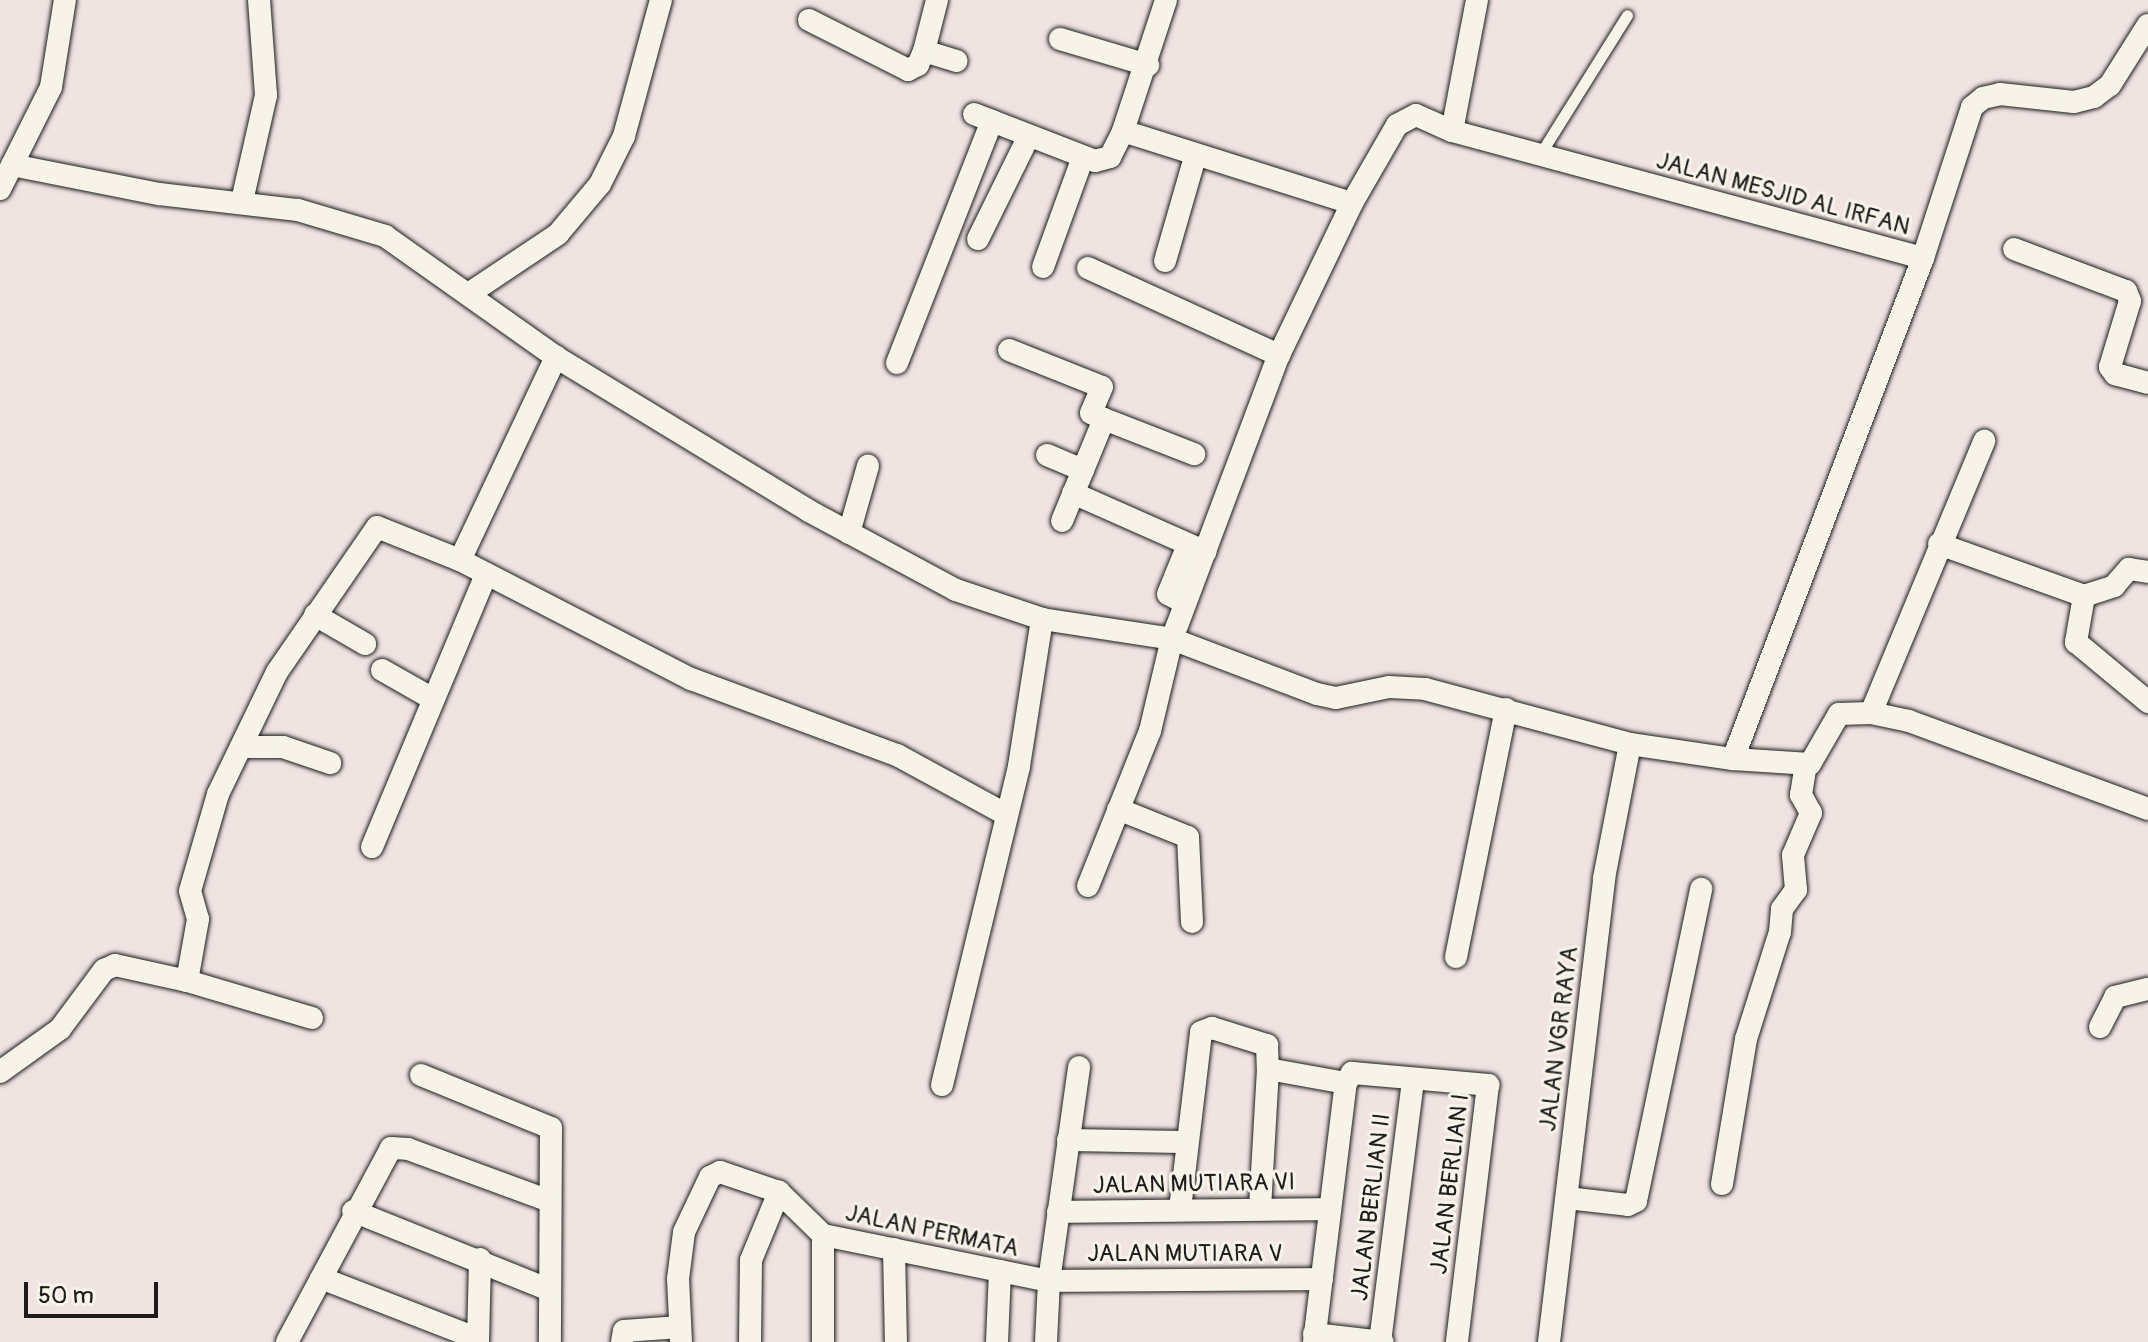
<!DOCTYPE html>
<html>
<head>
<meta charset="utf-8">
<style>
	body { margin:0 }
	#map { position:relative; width:2148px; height:1342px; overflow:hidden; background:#f0e4e2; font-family:Pangolin,sans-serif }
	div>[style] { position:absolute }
	.roads { filter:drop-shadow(0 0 2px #1c1c1c) drop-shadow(0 0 2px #1c1c1c) }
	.service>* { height:11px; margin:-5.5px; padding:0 5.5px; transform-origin:5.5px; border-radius:5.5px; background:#f7f3e8 }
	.minor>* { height:22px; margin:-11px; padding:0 11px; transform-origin:11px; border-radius:11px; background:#f7f3e8 }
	span { translate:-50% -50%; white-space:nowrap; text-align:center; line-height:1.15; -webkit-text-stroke:6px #f7f3e8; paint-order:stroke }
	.street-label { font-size:24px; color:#1c1c1c }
	.scale { position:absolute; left:24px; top:1282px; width:134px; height:36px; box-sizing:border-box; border:4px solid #1c1c1c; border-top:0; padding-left:10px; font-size:24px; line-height:28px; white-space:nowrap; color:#1c1c1c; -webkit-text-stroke:6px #f7f3e8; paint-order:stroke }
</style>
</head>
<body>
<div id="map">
	<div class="roads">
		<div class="service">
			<i style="left:1539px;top:156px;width:166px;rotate:-58deg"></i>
		</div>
		<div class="minor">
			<i style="left:937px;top:0;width:53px;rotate:104.3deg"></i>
			<i style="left:924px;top:51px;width:34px;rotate:17deg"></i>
			<i style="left:1477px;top:0;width:133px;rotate:100.8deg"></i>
			<i style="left:1452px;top:131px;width:488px;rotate:15.1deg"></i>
			<i style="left:1923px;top:258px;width:159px;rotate:-72deg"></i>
			<i style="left:1972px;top:107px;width:14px;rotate:-39deg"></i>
			<i style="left:1983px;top:98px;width:17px;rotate:-13deg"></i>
			<i style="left:2000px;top:94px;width:74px;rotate:6.2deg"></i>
			<i style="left:2074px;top:102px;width:21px;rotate:-14deg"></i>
			<i style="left:2094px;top:97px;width:20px;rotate:-37deg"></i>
			<i style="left:2110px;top:85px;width:71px;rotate:-57.7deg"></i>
			<i style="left:809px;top:20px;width:111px;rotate:26.8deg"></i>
			<i style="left:908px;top:70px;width:11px;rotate:-27deg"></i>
			<i style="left:918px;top:65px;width:15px;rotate:-67deg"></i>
			<i style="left:1060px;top:39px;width:92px;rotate:16.5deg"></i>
			<i style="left:974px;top:114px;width:130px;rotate:21.2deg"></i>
			<i style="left:1095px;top:161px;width:16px;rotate:-15deg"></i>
			<i style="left:1110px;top:157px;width:29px;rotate:-63deg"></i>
			<i style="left:1123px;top:131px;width:240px;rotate:17.5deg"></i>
			<i style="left:1123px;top:131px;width:138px;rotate:-71.8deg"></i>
			<i style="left:12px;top:165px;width:150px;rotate:11.2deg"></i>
			<i style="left:159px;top:194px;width:140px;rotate:6.6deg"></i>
			<i style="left:298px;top:210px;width:91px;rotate:16.6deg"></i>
			<i style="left:385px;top:236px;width:209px;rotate:35.3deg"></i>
			<i style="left:556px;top:357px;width:296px;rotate:31.3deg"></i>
			<i style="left:809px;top:511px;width:167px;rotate:28.3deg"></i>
			<i style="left:956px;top:590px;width:91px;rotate:18.6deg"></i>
			<i style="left:1042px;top:619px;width:132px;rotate:8.7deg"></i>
			<i style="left:1172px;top:639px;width:155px;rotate:20.8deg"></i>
			<i style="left:1317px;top:694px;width:19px;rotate:12deg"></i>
			<i style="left:1336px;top:698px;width:54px;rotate:-11.7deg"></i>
			<i style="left:1389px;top:687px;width:36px;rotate:3deg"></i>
			<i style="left:1425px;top:689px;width:212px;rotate:15deg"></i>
			<i style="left:1630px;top:744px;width:104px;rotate:8.3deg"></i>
			<i style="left:1733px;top:759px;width:77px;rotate:3.7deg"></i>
			<i style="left:1810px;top:764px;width:58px;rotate:-59.9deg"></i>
			<i style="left:1839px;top:714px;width:32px;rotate:-2deg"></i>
			<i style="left:1871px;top:713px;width:39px;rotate:12deg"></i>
			<i style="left:1909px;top:721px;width:255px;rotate:20.2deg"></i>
			<i style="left:0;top:189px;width:114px;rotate:-63.4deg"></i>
			<i style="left:51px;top:87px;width:88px;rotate:-80.9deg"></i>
			<i style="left:242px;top:201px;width:109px;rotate:-77.2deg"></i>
			<i style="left:266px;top:95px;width:95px;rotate:-94.2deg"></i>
			<i style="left:978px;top:239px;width:113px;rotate:-63.7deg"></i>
			<i style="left:2014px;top:249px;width:120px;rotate:20.6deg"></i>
			<i style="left:2126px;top:291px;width:11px;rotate:68deg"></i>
			<i style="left:2130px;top:301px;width:69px;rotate:106.9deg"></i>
			<i style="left:2110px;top:367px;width:9px;rotate:54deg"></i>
			<i style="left:2115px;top:374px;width:34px;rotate:15deg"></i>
			<i style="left:1165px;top:261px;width:108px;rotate:-73.9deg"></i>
			<i style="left:1043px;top:267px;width:117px;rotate:-70deg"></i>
			<i style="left:1088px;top:268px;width:210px;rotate:24.5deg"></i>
			<i style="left:470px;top:293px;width:106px;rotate:-33.8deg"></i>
			<i style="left:558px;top:234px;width:65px;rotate:-50deg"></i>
			<i style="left:600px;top:184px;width:54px;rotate:-63.4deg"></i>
			<i style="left:624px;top:136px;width:141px;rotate:-74.8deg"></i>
			<i style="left:1009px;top:350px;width:100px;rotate:21.7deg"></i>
			<i style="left:1102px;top:387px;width:28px;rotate:113deg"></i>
			<i style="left:1091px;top:413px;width:14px;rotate:25deg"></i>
			<i style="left:897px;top:363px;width:260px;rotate:-68.6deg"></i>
			<i style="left:1047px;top:455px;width:39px;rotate:23deg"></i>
			<i style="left:1083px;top:470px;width:55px;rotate:112.4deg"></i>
			<i style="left:1083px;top:470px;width:55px;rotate:-67.6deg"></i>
			<i style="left:1104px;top:419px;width:97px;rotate:21.3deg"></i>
			<i style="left:1073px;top:493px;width:145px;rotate:23.9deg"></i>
			<i style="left:849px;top:533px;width:70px;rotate:-74.2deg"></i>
			<i style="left:1939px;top:544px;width:154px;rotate:19.7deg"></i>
			<i style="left:2084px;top:596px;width:47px;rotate:99.9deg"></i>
			<i style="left:2076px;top:642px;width:94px;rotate:39.8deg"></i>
			<i style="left:460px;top:560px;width:260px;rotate:27.3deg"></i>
			<i style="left:691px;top:679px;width:220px;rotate:20.3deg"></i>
			<i style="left:897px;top:755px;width:125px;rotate:28.6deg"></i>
			<i style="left:2084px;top:596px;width:32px;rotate:-18deg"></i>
			<i style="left:2114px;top:586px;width:23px;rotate:-49deg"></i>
			<i style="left:2129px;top:569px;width:19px;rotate:9deg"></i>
			<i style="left:1185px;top:603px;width:19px;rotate:-152deg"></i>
			<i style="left:1168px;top:594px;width:53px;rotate:-67.8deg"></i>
			<i style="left:315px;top:615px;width:58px;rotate:30.1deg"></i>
			<i style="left:382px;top:670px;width:59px;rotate:29.6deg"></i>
			<i style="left:1871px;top:713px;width:295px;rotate:-67.4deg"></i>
			<i style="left:241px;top:747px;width:42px"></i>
			<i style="left:283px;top:747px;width:50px;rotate:18.8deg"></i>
			<i style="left:1733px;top:759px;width:536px;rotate:-69.23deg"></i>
			<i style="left:1118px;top:809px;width:75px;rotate:21.8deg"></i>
			<i style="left:1188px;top:837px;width:85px;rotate:87.3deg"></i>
			<i style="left:372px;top:847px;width:296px;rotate:-67.3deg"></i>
			<i style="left:1088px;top:886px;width:167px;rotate:-68.2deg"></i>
			<i style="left:1150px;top:731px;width:95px;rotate:-76.6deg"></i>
			<i style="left:1172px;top:639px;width:303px;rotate:-69.4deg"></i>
			<i style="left:1279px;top:355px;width:169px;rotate:-64.3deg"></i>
			<i style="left:1352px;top:203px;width:90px;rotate:-60deg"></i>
			<i style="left:1397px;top:125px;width:21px;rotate:-28deg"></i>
			<i style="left:1416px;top:115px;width:39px;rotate:24deg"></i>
			<i style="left:1456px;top:957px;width:253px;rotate:-78.6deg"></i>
			<i style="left:312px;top:1018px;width:130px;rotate:-163.5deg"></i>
			<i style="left:187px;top:981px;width:63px;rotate:-79.9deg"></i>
			<i style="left:198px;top:919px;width:29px;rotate:-106deg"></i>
			<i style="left:190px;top:891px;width:101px;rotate:-73.9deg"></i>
			<i style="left:218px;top:794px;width:136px;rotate:-64.2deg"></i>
			<i style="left:277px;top:672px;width:176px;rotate:-55.4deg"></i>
			<i style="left:377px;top:527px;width:89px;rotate:21.7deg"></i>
			<i style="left:460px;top:560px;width:225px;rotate:-64.7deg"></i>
			<i style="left:2100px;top:1027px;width:34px;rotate:-63deg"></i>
			<i style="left:2115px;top:997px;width:34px;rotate:-14deg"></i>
			<i style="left:0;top:1072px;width:74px;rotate:-35.6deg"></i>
			<i style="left:60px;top:1029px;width:74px;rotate:-53.3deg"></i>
			<i style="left:104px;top:970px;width:12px;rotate:-24deg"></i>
			<i style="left:115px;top:965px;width:74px;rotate:12.5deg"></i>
			<i style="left:421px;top:1075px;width:140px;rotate:22.2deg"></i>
			<i style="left:551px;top:1128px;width:214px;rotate:90.3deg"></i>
			<i style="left:942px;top:1085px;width:328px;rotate:-76.4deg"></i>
			<i style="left:1019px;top:766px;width:149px;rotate:-81.1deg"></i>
			<i style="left:1068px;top:1140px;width:117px;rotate:1deg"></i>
			<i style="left:1722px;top:1184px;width:147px;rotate:-80.6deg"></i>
			<i style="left:1746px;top:1039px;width:112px;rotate:-72.4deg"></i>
			<i style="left:1780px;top:932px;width:23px;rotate:-85deg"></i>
			<i style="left:1782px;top:909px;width:24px;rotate:-54deg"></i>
			<i style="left:1796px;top:890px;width:35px;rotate:-95deg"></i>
			<i style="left:1793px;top:855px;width:46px;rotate:-66.8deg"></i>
			<i style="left:1811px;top:813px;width:21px;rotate:-119deg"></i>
			<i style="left:1801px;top:795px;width:30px;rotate:-81deg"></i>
			<i style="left:1567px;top:1198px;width:61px;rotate:6.5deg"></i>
			<i style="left:1628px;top:1205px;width:9px;rotate:-27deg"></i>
			<i style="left:1636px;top:1201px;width:319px;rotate:-78.2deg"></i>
			<i style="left:1260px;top:1208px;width:139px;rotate:-86.7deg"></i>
			<i style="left:1268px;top:1069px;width:79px;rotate:10.2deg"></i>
			<i style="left:1180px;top:1209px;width:178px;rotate:-83.2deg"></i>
			<i style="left:1201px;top:1032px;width:12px;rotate:-20deg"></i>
			<i style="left:1212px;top:1028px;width:58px;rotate:17.2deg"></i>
			<i style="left:1267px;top:1045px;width:24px;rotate:88deg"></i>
			<i style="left:353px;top:1211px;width:212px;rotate:21.9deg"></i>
			<i style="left:1058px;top:1212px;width:272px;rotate:-0.6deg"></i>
			<i style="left:823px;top:1235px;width:107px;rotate:90deg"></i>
			<i style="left:894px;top:1249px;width:93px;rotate:88.8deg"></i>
			<i style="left:321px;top:1278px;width:168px;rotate:21.2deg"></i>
			<i style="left:1314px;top:1334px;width:69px;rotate:6.6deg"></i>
			<i style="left:287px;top:1342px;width:220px;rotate:-61.8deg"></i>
			<i style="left:391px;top:1148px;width:17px;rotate:3deg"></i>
			<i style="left:408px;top:1149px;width:150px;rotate:20.2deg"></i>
			<i style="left:478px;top:1342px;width:83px;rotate:-88.6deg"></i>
			<i style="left:622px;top:1342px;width:11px;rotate:-80deg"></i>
			<i style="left:624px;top:1331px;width:56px;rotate:-4.1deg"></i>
			<i style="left:681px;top:1342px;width:63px;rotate:-92.7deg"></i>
			<i style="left:678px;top:1279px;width:47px;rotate:-82.7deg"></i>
			<i style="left:684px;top:1232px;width:61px;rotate:-64.7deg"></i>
			<i style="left:710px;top:1177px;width:11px;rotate:-27deg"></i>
			<i style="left:720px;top:1172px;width:62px;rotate:18.7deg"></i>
			<i style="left:779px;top:1192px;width:62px;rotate:44.3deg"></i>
			<i style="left:823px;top:1235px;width:231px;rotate:11.5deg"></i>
			<i style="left:1049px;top:1281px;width:273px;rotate:-0.4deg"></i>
			<i style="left:750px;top:1342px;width:82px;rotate:-89.3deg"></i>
			<i style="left:751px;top:1260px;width:74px;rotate:-67.6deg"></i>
			<i style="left:997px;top:1342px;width:71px;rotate:-87.6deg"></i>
			<i style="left:1046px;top:1342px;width:61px;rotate:-87.2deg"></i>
			<i style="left:1049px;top:1281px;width:216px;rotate:-82deg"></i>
			<i style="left:1314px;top:1342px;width:261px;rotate:-83deg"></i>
			<i style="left:1346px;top:1083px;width:12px;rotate:-59deg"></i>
			<i style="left:1352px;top:1073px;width:137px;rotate:5deg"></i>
			<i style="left:1488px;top:1085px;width:259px;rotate:96.9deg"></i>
			<i style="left:1380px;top:1342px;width:265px;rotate:-82.8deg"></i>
			<i style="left:1549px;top:1342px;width:467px;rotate:-83.2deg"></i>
			<i style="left:1604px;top:878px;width:136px;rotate:-79deg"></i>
		</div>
	</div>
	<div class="street-label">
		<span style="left:1783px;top:194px;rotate:15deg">JALAN MESJID AL IRFAN</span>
		<span style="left:1559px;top:1039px;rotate:-83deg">JALAN VGR RAYA</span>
		<span style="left:1194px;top:1184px;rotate:-1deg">JALAN MUTIARA VI</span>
		<span style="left:1450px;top:1184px;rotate:-83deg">JALAN BERLIAN I</span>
		<span style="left:1371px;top:1207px;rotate:-83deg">JALAN BERLIAN II</span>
		<span style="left:932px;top:1231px;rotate:12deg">JALAN PERMATA</span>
		<span style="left:1185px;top:1254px">JALAN MUTIARA V</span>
	</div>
	<div class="scale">50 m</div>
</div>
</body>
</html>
